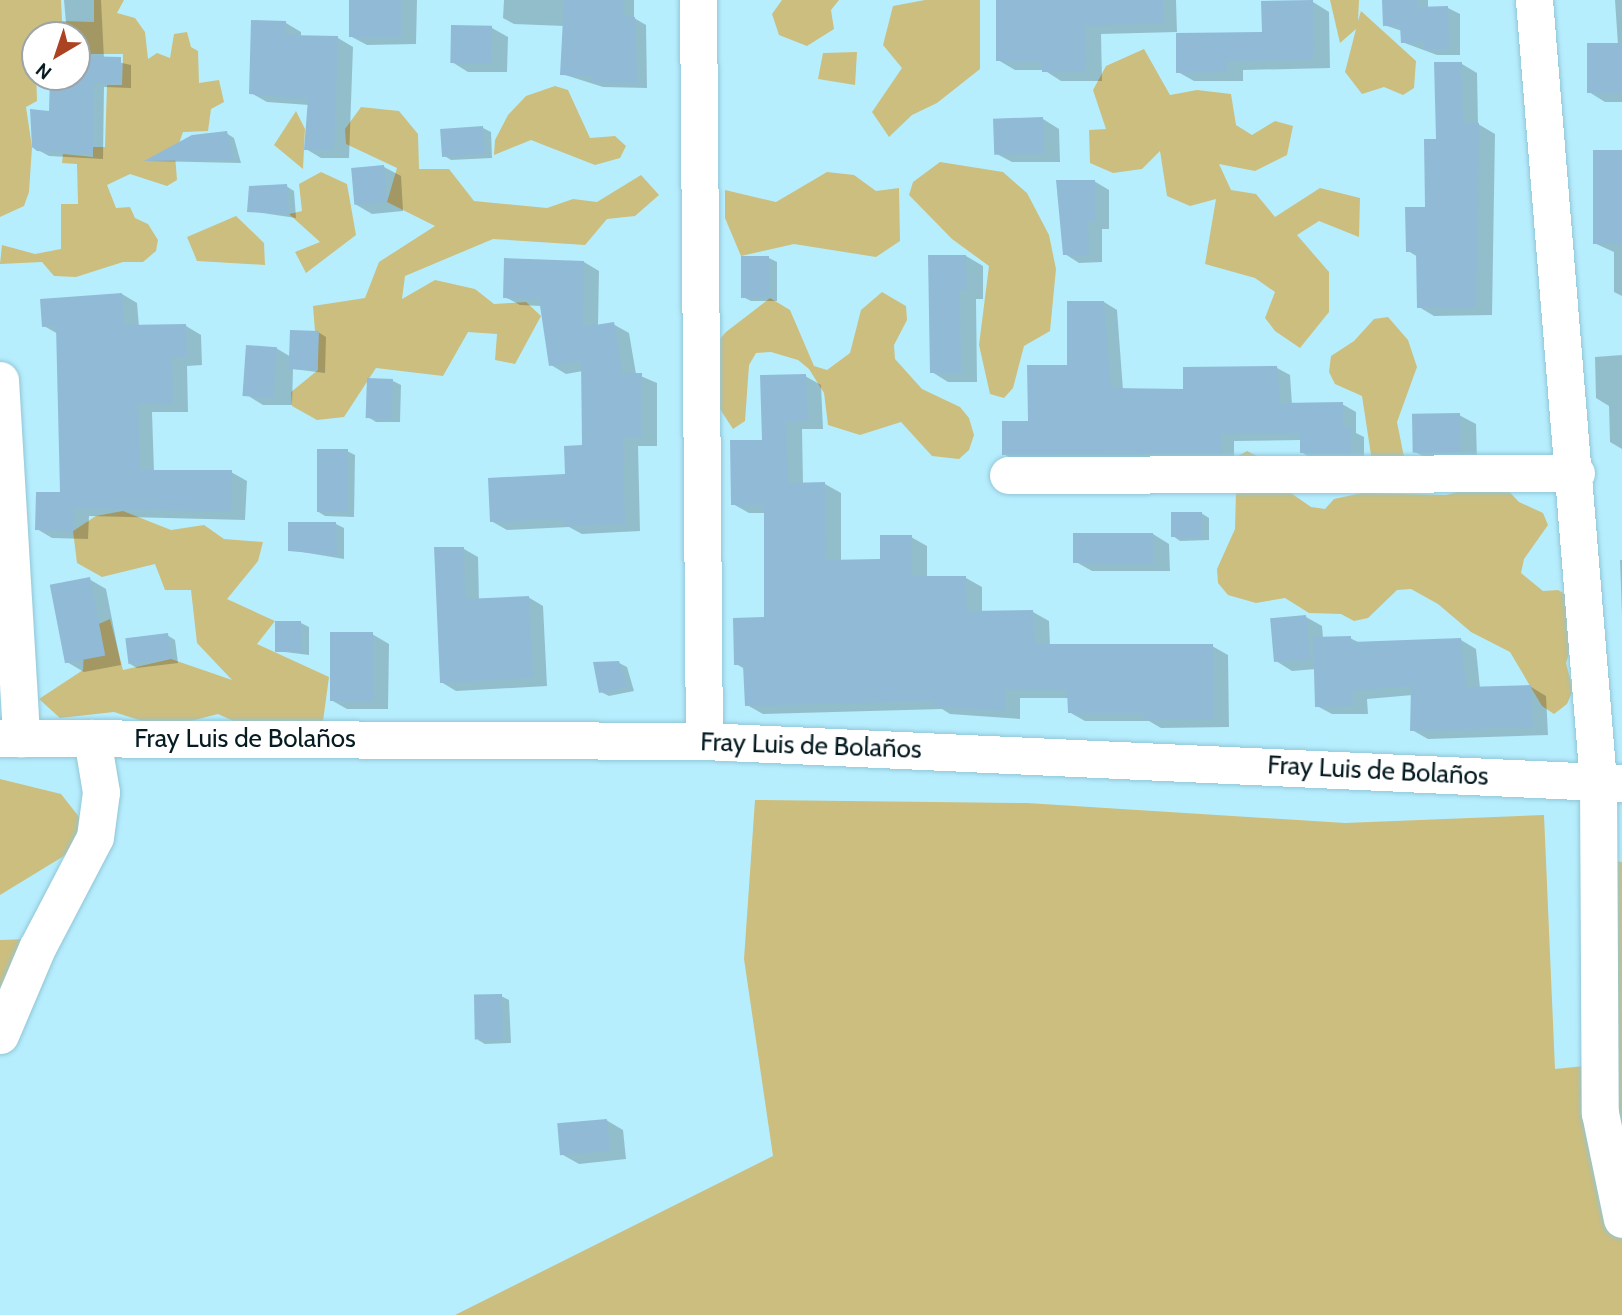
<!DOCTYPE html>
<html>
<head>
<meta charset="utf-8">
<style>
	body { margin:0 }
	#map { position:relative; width:1622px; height:1315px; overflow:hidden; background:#b7eefe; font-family:Cabin,sans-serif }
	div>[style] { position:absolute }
	.green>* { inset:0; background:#ccbe7e }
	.shadow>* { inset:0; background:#0003 }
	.building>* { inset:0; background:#91bad6; transform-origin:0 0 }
	.roads { filter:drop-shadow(0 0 2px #91c6d6) drop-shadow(0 0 2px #91c6d6) }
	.minor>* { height:37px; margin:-18.5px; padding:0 18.5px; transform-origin:18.5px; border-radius:18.5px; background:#fff }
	span { translate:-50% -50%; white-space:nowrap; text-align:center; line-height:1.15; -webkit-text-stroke:7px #fff; paint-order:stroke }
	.street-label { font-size:26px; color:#061c22 }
	.north { position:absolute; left:21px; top:21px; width:70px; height:70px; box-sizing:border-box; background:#fff; border:2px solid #9ba4a7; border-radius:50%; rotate:219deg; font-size:19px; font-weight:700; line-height:28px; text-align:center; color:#061c22 }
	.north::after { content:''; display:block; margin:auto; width:24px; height:32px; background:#ab4323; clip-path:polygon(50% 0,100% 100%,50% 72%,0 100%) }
</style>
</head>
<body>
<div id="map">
	<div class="green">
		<i style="clip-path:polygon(0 0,61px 0,62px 21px,94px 22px,94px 0,124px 0,117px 13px,135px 18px,145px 32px,148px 59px,157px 53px,170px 58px,174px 34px,187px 32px,191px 47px,198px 51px,199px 83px,219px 80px,224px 102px,211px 109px,208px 131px,183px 132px,175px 155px,177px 180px,167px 186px,130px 174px,107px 185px,116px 208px,130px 207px,135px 218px,148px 224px,158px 240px,156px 251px,143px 262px,123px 262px,76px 277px,54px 276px,42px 262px,0 264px,2px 245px,35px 254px,61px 249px,61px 204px,78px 204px,77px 164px,62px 163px,63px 154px,93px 157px,93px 147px,105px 147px,107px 85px,122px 85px,123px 54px,77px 54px,77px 35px,35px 35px,37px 101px,26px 107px,32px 147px,29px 192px,24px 206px,0 217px)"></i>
		<i style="clip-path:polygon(782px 0,839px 0,831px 10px,834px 29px,807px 46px,779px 35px,772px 14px)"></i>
		<i style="clip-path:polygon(925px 0,980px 0,980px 69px,937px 103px,912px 115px,889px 137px,872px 112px,902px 68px,883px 45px,893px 6px)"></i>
		<i style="clip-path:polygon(1330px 0,1359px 0,1358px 21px,1361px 11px,1416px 61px,1414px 88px,1403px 95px,1384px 87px,1362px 94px,1345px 72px,1356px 29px,1340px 43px)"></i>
		<i style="clip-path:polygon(1144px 49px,1170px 95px,1197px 90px,1231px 94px,1236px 125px,1252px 135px,1275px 121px,1293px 126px,1287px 155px,1255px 171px,1219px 164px,1231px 190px,1256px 194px,1275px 217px,1320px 188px,1360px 198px,1359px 237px,1319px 221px,1297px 235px,1329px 272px,1329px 312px,1300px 348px,1275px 331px,1265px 318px,1275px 292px,1255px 278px,1205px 264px,1216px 199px,1190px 206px,1167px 196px,1160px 151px,1142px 169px,1113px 173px,1090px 163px,1089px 130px,1106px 129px,1093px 90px,1106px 66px)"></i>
		<i style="clip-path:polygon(857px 52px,855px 85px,818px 79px,823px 53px)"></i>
		<i style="clip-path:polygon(555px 86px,568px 90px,590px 138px,615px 136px,626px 146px,620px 158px,595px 165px,531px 140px,494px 155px,495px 140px,508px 115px,526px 96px)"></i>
		<i style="clip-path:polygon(361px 107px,399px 111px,418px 134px,419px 169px,449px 169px,474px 201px,547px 208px,573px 199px,597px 202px,641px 175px,659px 195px,635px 216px,607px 219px,585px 245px,493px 239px,405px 276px,402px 299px,435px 280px,475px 289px,494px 304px,526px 302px,541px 316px,515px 364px,495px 360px,497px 334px,468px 332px,443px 376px,376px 368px,344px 417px,317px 420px,292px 406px,291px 392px,318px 370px,313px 306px,365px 298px,379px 262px,435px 226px,387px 202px,397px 168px,346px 144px,345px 129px)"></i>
		<i style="clip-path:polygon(296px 111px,305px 129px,303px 169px,274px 145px)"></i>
		<i style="clip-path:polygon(940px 162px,1003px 172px,1027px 193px,1049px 235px,1056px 269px,1050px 331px,1024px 346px,1013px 388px,1004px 398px,990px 394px,979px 345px,989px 266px,952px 239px,909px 195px,913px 182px)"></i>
		<i style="clip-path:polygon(321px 172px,347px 184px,356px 235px,306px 273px,295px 252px,320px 242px,289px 214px,302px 211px,299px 184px)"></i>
		<i style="clip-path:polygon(827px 172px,854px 175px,876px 191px,899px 188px,900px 241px,876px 257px,794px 244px,741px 256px,725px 218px,725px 190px,776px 202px)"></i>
		<i style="clip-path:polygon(236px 216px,264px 243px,265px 265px,197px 261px,187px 237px)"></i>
		<i style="clip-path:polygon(882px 292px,906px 306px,907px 320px,894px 345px,895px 359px,922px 389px,960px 407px,969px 418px,974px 435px,969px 450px,959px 459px,932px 456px,901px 422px,860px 435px,828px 425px,824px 393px,809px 369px,798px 360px,771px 352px,756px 353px,749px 365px,745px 421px,733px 429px,716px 403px,717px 342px,726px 332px,770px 298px,790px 310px,814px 366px,827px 370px,850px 353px,861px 310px)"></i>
		<i style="clip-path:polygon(1388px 317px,1408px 340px,1417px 367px,1397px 422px,1405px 462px,1373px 468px,1362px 396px,1335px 384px,1329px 372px,1331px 356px,1354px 341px,1374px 319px)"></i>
		<i style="clip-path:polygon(1247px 451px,1261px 458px,1288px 491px,1311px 507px,1325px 509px,1334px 499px,1362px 493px,1446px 495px,1499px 481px,1519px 502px,1543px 513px,1548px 525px,1524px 559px,1521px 573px,1543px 591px,1558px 590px,1570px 597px,1580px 621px,1566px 663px,1573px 690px,1567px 704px,1554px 714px,1542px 706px,1510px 652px,1471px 632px,1438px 604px,1411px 589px,1397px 590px,1368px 618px,1354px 621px,1341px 614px,1309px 613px,1285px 598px,1256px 603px,1228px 595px,1218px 583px,1217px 569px,1235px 529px,1236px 492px,1224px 464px)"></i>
		<i style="clip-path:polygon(123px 511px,171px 530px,204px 525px,224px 539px,263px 542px,258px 561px,227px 599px,275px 621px,257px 644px,329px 677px,323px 721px,269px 737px,218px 714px,164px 728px,114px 712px,60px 718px,39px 699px,83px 670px,85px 630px,110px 619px,123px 670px,171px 659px,232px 680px,197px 643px,191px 590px,165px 590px,155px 564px,102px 577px,77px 563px,73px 531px,96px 516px)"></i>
		<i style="clip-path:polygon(0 779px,61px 794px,95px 837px,0 895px)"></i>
		<i style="clip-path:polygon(755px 800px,1027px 803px,1345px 823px,1544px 815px,1555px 1069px,1604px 1064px,1584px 858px,1622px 862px,1622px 1315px,455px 1315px,773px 1156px,744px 959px)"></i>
		<i style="clip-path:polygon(29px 939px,0 1015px,0 940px)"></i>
	</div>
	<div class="shadow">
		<i style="clip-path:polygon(64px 0,101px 0,104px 59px,131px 65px,131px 88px,104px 87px,103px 159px,49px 156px,38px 150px,50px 113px,51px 77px,77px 77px,77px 35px,67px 35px)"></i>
		<i style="clip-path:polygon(351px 0,417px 0,416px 44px,367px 45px,350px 36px)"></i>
		<i style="clip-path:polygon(504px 0,634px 0,634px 18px,646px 25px,647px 88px,603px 87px,562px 74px,564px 26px,514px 24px,503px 18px)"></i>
		<i style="clip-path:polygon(997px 0,1176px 0,1177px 32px,1101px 34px,1102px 81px,1061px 81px,1044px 70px,1015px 70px,998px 60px)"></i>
		<i style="clip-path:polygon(1384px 0,1428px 0,1428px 8px,1448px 8px,1460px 14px,1460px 55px,1437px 55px,1402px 42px,1402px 31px,1384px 25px)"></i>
		<i style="clip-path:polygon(1615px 0,1622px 0,1622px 102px,1605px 102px,1589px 92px,1618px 45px)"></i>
		<i style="clip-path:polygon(1313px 2px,1329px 12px,1330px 68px,1243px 70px,1243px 81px,1194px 81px,1178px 72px,1264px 34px)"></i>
		<i style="clip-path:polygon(286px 23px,301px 32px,301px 37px,338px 38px,353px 47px,349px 158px,321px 158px,306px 149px,309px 105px,267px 102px,251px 93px)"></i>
		<i style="clip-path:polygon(492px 28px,508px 37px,507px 72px,468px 72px,452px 62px)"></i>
		<i style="clip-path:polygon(1462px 64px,1477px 73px,1478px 124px,1495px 134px,1492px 315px,1434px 316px,1419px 307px,1418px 257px,1408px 251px,1427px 209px,1438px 141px)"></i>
		<i style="clip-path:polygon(1043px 119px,1059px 129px,1060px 162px,1012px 162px,995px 153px)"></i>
		<i style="clip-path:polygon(483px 128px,491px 132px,492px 158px,451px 160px,443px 155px)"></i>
		<i style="clip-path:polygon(226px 133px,234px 138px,241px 163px,148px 161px)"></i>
		<i style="clip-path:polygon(1622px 151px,1622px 296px,1614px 292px,1614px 252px,1594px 243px)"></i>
		<i style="clip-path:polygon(384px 167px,401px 176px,403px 211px,372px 214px,355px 204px)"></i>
		<i style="clip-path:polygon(1094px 181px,1109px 190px,1109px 229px,1102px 229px,1102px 262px,1079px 263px,1065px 254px,1058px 182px)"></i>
		<i style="clip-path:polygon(286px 186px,294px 191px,296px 218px,249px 211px)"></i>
		<i style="clip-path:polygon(966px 256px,983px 266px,983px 299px,976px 299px,977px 382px,948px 382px,932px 372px)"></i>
		<i style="clip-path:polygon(769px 258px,777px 262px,777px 301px,751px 301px,743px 297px)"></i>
		<i style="clip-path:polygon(584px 262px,599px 271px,598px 326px,613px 324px,629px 333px,636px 374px,657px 383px,657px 446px,638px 446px,640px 531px,582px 534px,569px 527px,507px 530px,491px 521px,567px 476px,584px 447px,583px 371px,566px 374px,551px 365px,542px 306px,520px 305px,505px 297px)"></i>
		<i style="clip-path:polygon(122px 294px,137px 303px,139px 327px,186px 326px,201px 335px,202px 365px,187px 366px,188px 412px,152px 412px,154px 472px,231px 472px,247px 481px,245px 520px,89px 516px,88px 539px,52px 538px,37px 529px,61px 494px,58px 334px,44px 326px)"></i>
		<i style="clip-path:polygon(1104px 302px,1117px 310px,1123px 390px,1185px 391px,1277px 368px,1290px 375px,1292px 405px,1342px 404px,1356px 412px,1356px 433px,1364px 437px,1364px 460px,1315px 460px,1301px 452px,1301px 440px,1234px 441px,1234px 459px,1017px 462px,1004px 454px,1069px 367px)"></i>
		<i style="clip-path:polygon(318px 332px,326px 337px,325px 373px,293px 369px,292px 405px,263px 405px,247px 395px,276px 348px,291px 357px)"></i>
		<i style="clip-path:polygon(1622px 355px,1622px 449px,1610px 442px,1609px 406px,1596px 398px,1595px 357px)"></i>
		<i style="clip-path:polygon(805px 376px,821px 385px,823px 429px,802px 429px,803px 484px,825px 484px,841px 493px,841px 561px,882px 561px,911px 537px,927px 546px,927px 578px,966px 578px,982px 587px,982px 612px,1033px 612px,1049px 621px,1050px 646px,1212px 646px,1228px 655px,1229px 727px,1161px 728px,1149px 721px,1085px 721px,1069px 712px,1069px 698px,1020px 698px,1020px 719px,950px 714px,942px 709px,763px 714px,747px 705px,745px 669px,736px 664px,765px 619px,766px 513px,749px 513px,733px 504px)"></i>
		<i style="clip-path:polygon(393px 381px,401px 385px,400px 422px,376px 422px,368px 417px)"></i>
		<i style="clip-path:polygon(1459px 415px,1476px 424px,1477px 461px,1432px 461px,1415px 452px)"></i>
		<i style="clip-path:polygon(347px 451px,355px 455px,354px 517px,325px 516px,317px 511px)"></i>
		<i style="clip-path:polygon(1201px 513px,1209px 518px,1209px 540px,1180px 541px,1173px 536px)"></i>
		<i style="clip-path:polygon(336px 524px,344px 528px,344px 559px,290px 550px)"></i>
		<i style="clip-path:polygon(1153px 534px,1169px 544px,1170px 571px,1092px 571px,1076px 562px)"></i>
		<i style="clip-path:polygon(464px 549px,478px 557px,479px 600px,528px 597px,543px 606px,547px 686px,456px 691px,441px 682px)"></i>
		<i style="clip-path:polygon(1620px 560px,1622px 560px,1622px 616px)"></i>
		<i style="clip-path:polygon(89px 579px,106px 589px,121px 665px,84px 672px,67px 662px)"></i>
		<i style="clip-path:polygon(1306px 617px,1322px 626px,1323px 638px,1350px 638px,1360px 643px,1461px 640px,1476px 649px,1480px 688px,1531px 687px,1546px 696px,1548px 735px,1428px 739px,1412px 730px,1413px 695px,1367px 699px,1368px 714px,1332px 714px,1317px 706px,1316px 669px,1292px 671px,1276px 661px)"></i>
		<i style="clip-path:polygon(301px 623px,309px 627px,309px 655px,277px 651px)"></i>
		<i style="clip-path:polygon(372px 634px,389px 644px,388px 709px,347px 709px,331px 700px)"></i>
		<i style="clip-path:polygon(167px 635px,175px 640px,178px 663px,137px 668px,130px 664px)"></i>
		<i style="clip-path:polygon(619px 663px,627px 667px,634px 691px,609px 696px,601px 692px)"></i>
		<i style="clip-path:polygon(501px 996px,509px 1000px,511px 1043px,485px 1044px,478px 1040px)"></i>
		<i style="clip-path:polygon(606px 1120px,623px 1130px,626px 1159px,579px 1164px,563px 1155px)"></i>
	</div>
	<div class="building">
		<i style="left:349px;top:0;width:52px;height:37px"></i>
		<i style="clip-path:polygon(564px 0,624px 0,623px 16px,635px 17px,637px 83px,591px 82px,591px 76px,560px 75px)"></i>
		<i style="clip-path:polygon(996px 0,1163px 0,1164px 24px,1085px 25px,1086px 72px,1042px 72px,1042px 61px,996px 61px)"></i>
		<i style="clip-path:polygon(1313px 0,1314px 60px,1227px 61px,1227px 72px,1176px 73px,1176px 33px,1262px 32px,1261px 1px)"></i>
		<i style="clip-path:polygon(1382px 0,1417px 0,1417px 7px,1448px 6px,1449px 49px,1424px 49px,1424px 42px,1401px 43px,1400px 25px,1383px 26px)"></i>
		<i style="clip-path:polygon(251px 20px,286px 21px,286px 35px,338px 36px,334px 150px,304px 150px,308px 99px,249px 94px)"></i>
		<i style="left:451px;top:25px;width:41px;height:38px;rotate:1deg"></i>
		<i style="left:1622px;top:43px;width:50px;height:35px;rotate:90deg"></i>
		<i style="clip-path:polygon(77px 56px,121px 57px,121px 83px,93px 83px,93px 154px,37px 151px,32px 147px,30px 109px,49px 111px,50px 77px,77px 77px)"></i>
		<i style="clip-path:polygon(1434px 62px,1462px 62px,1463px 123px,1479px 123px,1476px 307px,1417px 308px,1416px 252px,1406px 252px,1405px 207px,1425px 207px,1424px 139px,1436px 139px)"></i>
		<i style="left:1043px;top:117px;width:36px;height:50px;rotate:88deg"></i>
		<i style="left:483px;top:126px;width:28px;height:43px;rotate:86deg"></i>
		<i style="clip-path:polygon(227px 131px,234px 160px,144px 161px,192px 135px)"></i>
		<i style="left:1593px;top:150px;width:29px;height:94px"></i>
		<i style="left:384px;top:165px;width:37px;height:33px;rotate:85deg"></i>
		<i style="clip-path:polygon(1056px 180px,1095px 180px,1095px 221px,1088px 221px,1089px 255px,1063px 255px)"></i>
		<i style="clip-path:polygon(287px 184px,289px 214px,247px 212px,249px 186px)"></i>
		<i style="clip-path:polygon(928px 255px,966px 255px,967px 290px,960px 290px,961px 373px,930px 373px)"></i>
		<i style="left:741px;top:256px;width:28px;height:42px"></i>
		<i style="clip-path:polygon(504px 258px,584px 261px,583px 327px,614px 322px,622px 373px,642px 373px,642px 438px,623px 438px,625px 524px,565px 526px,564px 519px,490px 522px,488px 478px,565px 474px,564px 446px,582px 445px,581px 361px,549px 366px,539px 299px,503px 298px)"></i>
		<i style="clip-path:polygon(122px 293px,124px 325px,186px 324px,187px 357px,172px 358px,173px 404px,138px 404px,140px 470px,232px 470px,231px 512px,74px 508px,73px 531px,35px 530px,36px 492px,60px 492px,56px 326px,42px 327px,40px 299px)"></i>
		<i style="clip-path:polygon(1067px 301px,1104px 301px,1111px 388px,1183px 389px,1183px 367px,1277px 366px,1280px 403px,1343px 402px,1343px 428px,1351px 428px,1351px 453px,1300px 453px,1300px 433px,1221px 434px,1222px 453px,1002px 455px,1002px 421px,1028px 421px,1027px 365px,1067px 365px)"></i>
		<i style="left:290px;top:330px;width:29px;height:39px;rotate:2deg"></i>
		<i style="left:246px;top:345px;width:31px;height:51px;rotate:4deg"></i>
		<i style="clip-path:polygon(806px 374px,808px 421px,786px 421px,788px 483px,825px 482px,826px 560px,880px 559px,880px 535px,912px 535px,912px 576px,966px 576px,967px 611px,1033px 610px,1035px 644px,1213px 644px,1214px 719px,1144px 720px,1144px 713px,1068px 713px,1067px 690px,1005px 690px,1005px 711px,933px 706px,933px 701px,745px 706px,743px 665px,734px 665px,733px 618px,764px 617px,764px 505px,731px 505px,730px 440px,762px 440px,760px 375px)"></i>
		<i style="left:367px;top:378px;width:26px;height:40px;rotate:2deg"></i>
		<i style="left:1460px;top:413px;width:39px;height:48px;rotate:89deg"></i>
		<i style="left:317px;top:449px;width:31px;height:63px"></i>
		<i style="left:1171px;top:512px;width:31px;height:25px"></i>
		<i style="clip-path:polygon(288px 522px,336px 522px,337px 555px,288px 551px)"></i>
		<i style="left:1073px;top:533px;width:80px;height:30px"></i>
		<i style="clip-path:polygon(434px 547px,464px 547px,465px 599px,529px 596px,533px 678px,440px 683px)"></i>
		<i style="left:90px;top:577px;width:80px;height:41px;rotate:79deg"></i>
		<i style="left:1306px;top:615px;width:44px;height:36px;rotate:85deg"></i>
		<i style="left:275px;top:621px;width:26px;height:31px"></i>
		<i style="left:330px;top:632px;width:43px;height:69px"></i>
		<i style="left:168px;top:633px;width:26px;height:43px;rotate:83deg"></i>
		<i style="clip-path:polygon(1351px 636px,1351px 642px,1461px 638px,1466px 687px,1531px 685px,1533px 727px,1410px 731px,1411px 686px,1352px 691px,1353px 706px,1315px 707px,1313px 637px)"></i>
		<i style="clip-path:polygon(619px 661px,627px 687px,599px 693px,593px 662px)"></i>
		<i style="left:502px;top:994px;width:45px;height:28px;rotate:89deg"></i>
		<i style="left:607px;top:1119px;width:32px;height:50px;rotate:85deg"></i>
	</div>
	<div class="roads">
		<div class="minor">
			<i style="left:698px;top:0;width:741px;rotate:89.54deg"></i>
			<i style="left:1534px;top:0;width:784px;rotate:85.32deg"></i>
			<i style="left:1598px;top:781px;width:332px;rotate:89.7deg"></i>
			<i style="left:1600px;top:1113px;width:108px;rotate:78.3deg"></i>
			<i style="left:0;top:380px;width:359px;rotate:86.6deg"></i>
			<i style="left:1008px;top:475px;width:568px;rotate:-0.2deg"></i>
			<i style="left:0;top:738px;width:704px;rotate:0.24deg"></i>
			<i style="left:704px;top:741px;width:919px;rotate:2.62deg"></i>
			<i style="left:0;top:1035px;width:95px;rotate:-67deg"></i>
			<i style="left:37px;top:948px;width:125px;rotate:-62.4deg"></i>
			<i style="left:95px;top:837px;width:45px;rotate:-82.4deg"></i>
			<i style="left:101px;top:792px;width:55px;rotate:-99.5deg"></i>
		</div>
	</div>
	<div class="street-label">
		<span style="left:245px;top:739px">Fray Luis de Bolaños</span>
		<span style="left:811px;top:746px;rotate:2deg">Fray Luis de Bolaños</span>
		<span style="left:1378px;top:771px;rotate:3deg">Fray Luis de Bolaños</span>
	</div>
	<div class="north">N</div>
</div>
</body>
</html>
